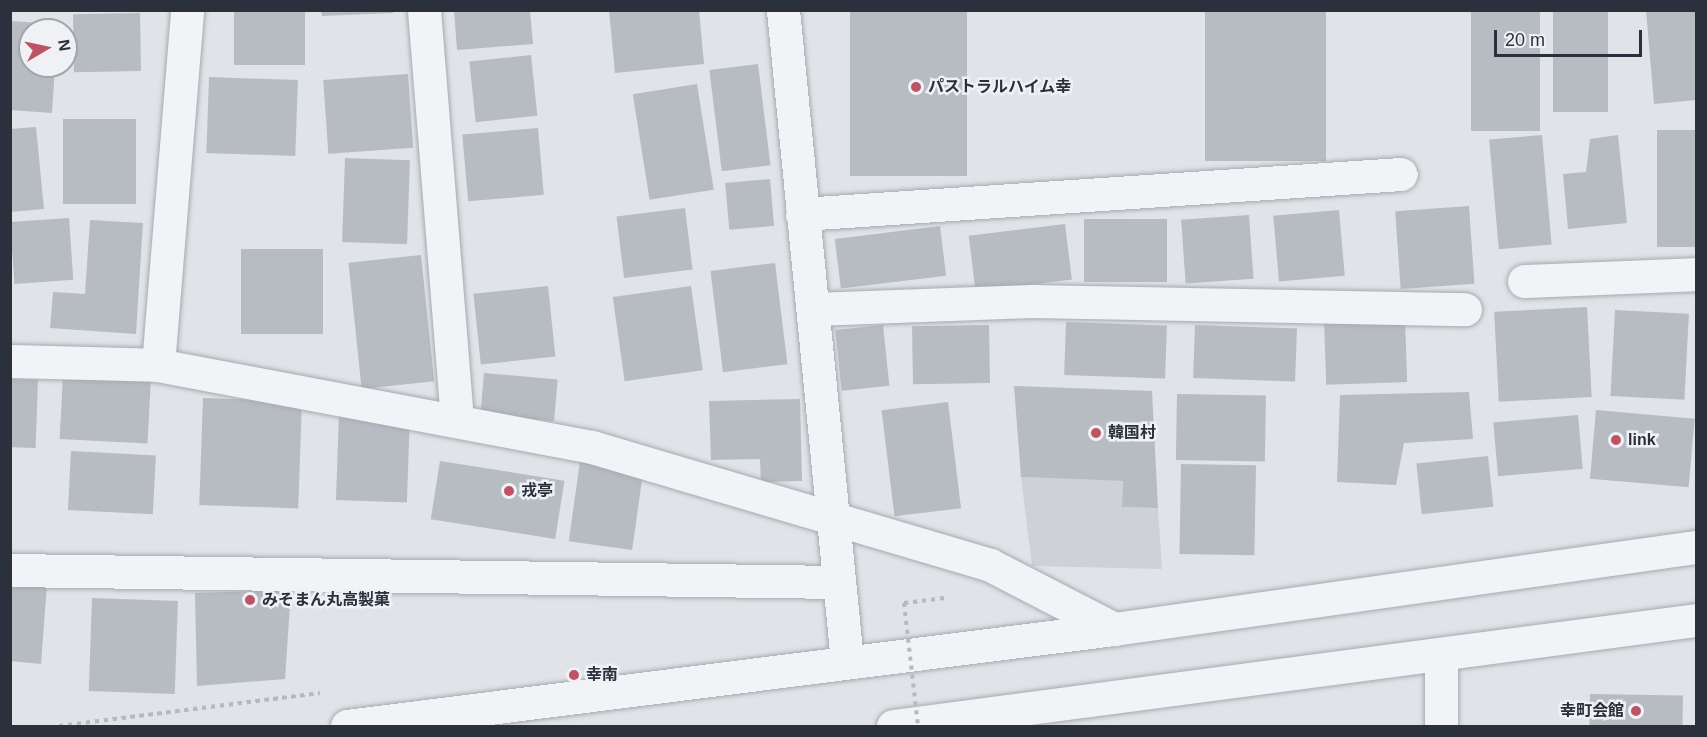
<!DOCTYPE html>
<html>
<head>
<meta charset="utf-8">
<style>
	body { margin:0 }
	#map { position:relative; width:1707px; height:737px; overflow:hidden; background:#e0e3e7; font-family:Arial,"Noto Sans JP",sans-serif }
	div>[style] { position:absolute }
	.built>* { inset:0; background:#ced2d8 }
	.building>* { inset:0; background:#b7bcc3; transform-origin:0 0 }
	.path>* { height:4px; margin-top:-2px; transform-origin:0; background:repeating-linear-gradient(90deg,#b6b9be 0 4.5px,transparent 0 9px) }
	.roads { filter:drop-shadow(0 0 2px #a6aab0) drop-shadow(0 0 2px #a6aab0) }
	.minor>* { height:33px; margin:-16.5px; padding:0 16.5px; transform-origin:16.5px; border-radius:16.5px; background:#f2f3f6 }
	.path-bridge>* { height:4px; margin-top:-2px; transform-origin:0; background:repeating-linear-gradient(90deg,#b6b9be 0 4.5px,transparent 0 9px) }
	.dots>* { width:16px; height:16px; translate:-50% -50%; box-sizing:border-box; border:3px solid #eff1f5; border-radius:50% }
	span { translate:-50% -50%; white-space:nowrap; text-align:center; line-height:1.15; -webkit-text-stroke:5px #eff1f5; paint-order:stroke }
	.poi-label { font-size:16px; color:#2a313c; font-weight:700 }
	.left { translate:0 -50%; text-align:left }
	.right { translate:-100% -50%; text-align:right }
	.frame { position:absolute; inset:0; border:12px solid #2a313c; pointer-events:none }
	.north { position:absolute; left:18px; top:18px; width:60px; height:60px; box-sizing:border-box; background:#eff1f5; border:2px solid #a0a4ab; border-radius:50%; rotate:81deg; font-size:16px; font-weight:700; line-height:24px; text-align:center; color:#2a313c }
	.north::after { content:''; display:block; margin:auto; width:21px; height:27px; background:#be5365; clip-path:polygon(50% 0,100% 100%,50% 72%,0 100%) }
	.scale { position:absolute; left:1494px; top:30px; width:148px; height:27px; box-sizing:border-box; border:3px solid #2a313c; border-top:0; padding-left:8px; font-size:18px; line-height:21px; white-space:nowrap; color:#2a313c; -webkit-text-stroke:4px #eff1f5; paint-order:stroke }
</style>
</head>
<body>
<div id="map">
	<div class="built">
		<i style="clip-path:polygon(1021px 477px,1123px 481px,1122px 507px,1158px 508px,1162px 569px,1032px 566px)"></i>
	</div>
	<div class="building">
		<i style="left:234px;top:10px;width:71px;height:55px"></i>
		<i style="clip-path:polygon(321px 10px,393px 10px,393px 13px,322px 16px)"></i>
		<i style="clip-path:polygon(454px 10px,530px 10px,533px 44px,457px 50px)"></i>
		<i style="clip-path:polygon(609px 10px,699px 10px,704px 64px,615px 73px)"></i>
		<i style="left:850px;top:10px;width:117px;height:166px"></i>
		<i style="left:1205px;top:10px;width:121px;height:151px"></i>
		<i style="left:1471px;top:10px;width:69px;height:121px"></i>
		<i style="left:1553px;top:10px;width:55px;height:102px"></i>
		<i style="clip-path:polygon(1646px 10px,1696px 10px,1696px 100px,1654px 104px)"></i>
		<i style="left:140px;top:13px;width:58px;height:67px;rotate:89deg"></i>
		<i style="clip-path:polygon(10px 21px,57px 24px,56px 30px,30px 30px,30px 66px,55px 66px,52px 113px,10px 110px)"></i>
		<i style="left:531px;top:55px;width:61px;height:62px;rotate:84deg"></i>
		<i style="left:758px;top:64px;width:102px;height:49px;rotate:83deg"></i>
		<i style="left:408px;top:74px;width:74px;height:85px;rotate:86deg"></i>
		<i style="left:209px;top:77px;width:89px;height:76px;rotate:2deg"></i>
		<i style="left:697px;top:84px;width:107px;height:65px;rotate:81deg"></i>
		<i style="left:63px;top:119px;width:73px;height:85px"></i>
		<i style="clip-path:polygon(36px 127px,44px 209px,10px 212px,10px 129px)"></i>
		<i style="left:538px;top:128px;width:67px;height:76px;rotate:85deg"></i>
		<i style="left:1696px;top:130px;width:117px;height:39px;rotate:90deg"></i>
		<i style="left:1542px;top:135px;width:110px;height:53px;rotate:85deg"></i>
		<i style="clip-path:polygon(1618px 135px,1627px 223px,1568px 229px,1563px 174px,1586px 172px,1590px 139px)"></i>
		<i style="left:345px;top:158px;width:65px;height:84px;rotate:2deg"></i>
		<i style="left:770px;top:179px;width:47px;height:45px;rotate:85deg"></i>
		<i style="left:1469px;top:206px;width:78px;height:74px;rotate:86deg"></i>
		<i style="left:685px;top:208px;width:62px;height:69px;rotate:83deg"></i>
		<i style="left:1339px;top:210px;width:66px;height:66px;rotate:85deg"></i>
		<i style="left:1249px;top:215px;width:64px;height:68px;rotate:86deg"></i>
		<i style="left:69px;top:218px;width:62px;height:59px;rotate:86deg"></i>
		<i style="left:1084px;top:219px;width:83px;height:63px"></i>
		<i style="clip-path:polygon(90px 220px,143px 223px,136px 334px,50px 328px,53px 292px,85px 294px)"></i>
		<i style="left:1065px;top:224px;width:56px;height:97px;rotate:83deg"></i>
		<i style="left:940px;top:226px;width:50px;height:106px;rotate:83deg"></i>
		<i style="left:241px;top:249px;width:82px;height:85px"></i>
		<i style="left:421px;top:255px;width:127px;height:73px;rotate:84deg"></i>
		<i style="left:775px;top:263px;width:102px;height:65px;rotate:83deg"></i>
		<i style="left:548px;top:286px;width:71px;height:75px;rotate:84deg"></i>
		<i style="left:691px;top:286px;width:85px;height:79px;rotate:82deg"></i>
		<i style="left:1587px;top:307px;width:90px;height:93px;rotate:87deg"></i>
		<i style="left:1615px;top:310px;width:74px;height:86px;rotate:3deg"></i>
		<i style="left:1405px;top:319px;width:63px;height:81px;rotate:88deg"></i>
		<i style="left:1066px;top:322px;width:101px;height:53px;rotate:2deg"></i>
		<i style="left:883px;top:325px;width:61px;height:48px;rotate:84deg"></i>
		<i style="left:989px;top:325px;width:58px;height:77px;rotate:89deg"></i>
		<i style="left:1195px;top:325px;width:102px;height:53px;rotate:2deg"></i>
		<i style="left:484px;top:373px;width:74px;height:42px;rotate:5deg"></i>
		<i style="left:63px;top:375px;width:88px;height:64px;rotate:3deg"></i>
		<i style="left:10px;top:379px;width:28px;height:68px;rotate:2deg"></i>
		<i style="clip-path:polygon(1014px 386px,1152px 391px,1158px 508px,1122px 507px,1123px 481px,1021px 477px)"></i>
		<i style="clip-path:polygon(1469px 392px,1473px 439px,1404px 443px,1396px 485px,1337px 482px,1340px 395px)"></i>
		<i style="left:1177px;top:394px;width:89px;height:66px;rotate:1deg"></i>
		<i style="left:203px;top:398px;width:99px;height:107px;rotate:2deg"></i>
		<i style="clip-path:polygon(800px 399px,802px 481px,761px 482px,760px 459px,711px 460px,709px 401px)"></i>
		<i style="left:948px;top:402px;width:107px;height:67px;rotate:83deg"></i>
		<i style="left:1596px;top:410px;width:99px;height:69px;rotate:5deg"></i>
		<i style="left:339px;top:413px;width:71px;height:87px;rotate:2deg"></i>
		<i style="left:1578px;top:415px;width:54px;height:85px;rotate:85deg"></i>
		<i style="left:71px;top:451px;width:85px;height:59px;rotate:3deg"></i>
		<i style="left:1488px;top:456px;width:51px;height:72px;rotate:84deg"></i>
		<i style="left:440px;top:461px;width:126px;height:59px;rotate:9deg"></i>
		<i style="left:580px;top:461px;width:64px;height:81px;rotate:8deg"></i>
		<i style="left:1181px;top:464px;width:75px;height:90px;rotate:1deg"></i>
		<i style="clip-path:polygon(10px 582px,47px 585px,41px 664px,10px 661px)"></i>
		<i style="clip-path:polygon(291px 590px,285px 679px,197px 686px,195px 593px)"></i>
		<i style="left:92px;top:598px;width:86px;height:93px;rotate:2deg"></i>
		<i style="left:1590px;top:694px;width:93px;height:32px;rotate:1deg"></i>
	</div>
	<div class="path">
		<i style="left:904px;top:603px;width:41px;rotate:-7deg"></i>
		<i style="left:59px;top:726px;width:263px;rotate:-7.2deg"></i>
	</div>
	<div class="roads">
		<div class="minor">
			<i style="left:424px;top:10px;width:409px;rotate:85.4deg"></i>
			<i style="left:783px;top:10px;width:655px;rotate:84.39deg"></i>
			<i style="left:802px;top:214px;width:600px;rotate:-3.82deg"></i>
			<i style="left:1524px;top:281px;width:172px;rotate:-2.3deg"></i>
			<i style="left:813px;top:309px;width:219px;rotate:-2.1deg"></i>
			<i style="left:1032px;top:301px;width:433px;rotate:1.1deg"></i>
			<i style="left:10px;top:361px;width:148px;rotate:1.5deg"></i>
			<i style="left:158px;top:365px;width:442px;rotate:10.7deg"></i>
			<i style="left:592px;top:447px;width:415px;rotate:16.5deg"></i>
			<i style="left:990px;top:565px;width:140px;rotate:27.3deg"></i>
			<i style="left:158px;top:365px;width:356px;rotate:-85.3deg"></i>
			<i style="left:10px;top:570px;width:827px;rotate:0.83deg"></i>
			<i style="left:1441px;top:654px;width:72px;rotate:90deg"></i>
			<i style="left:347px;top:726px;width:773px;rotate:-7.21deg"></i>
			<i style="left:1114px;top:629px;width:588px;rotate:-8.02deg"></i>
			<i style="left:893px;top:726px;width:810px;rotate:-7.52deg"></i>
		</div>
	</div>
	<div class="path-bridge">
		<i style="left:904px;top:603px;width:124px;rotate:83.5deg"></i>
	</div>
	<div class="dots">
		<i style="left:916px;top:87px;background:#be5365"></i>
		<i style="left:1096px;top:433px;background:#be5365"></i>
		<i style="left:1616px;top:440px;background:#be5365"></i>
		<i style="left:509px;top:491px;background:#be5365"></i>
		<i style="left:250px;top:600px;background:#be5365"></i>
		<i style="left:574px;top:675px;background:#be5365"></i>
		<i style="left:1636px;top:711px;background:#be5365"></i>
	</div>
	<div class="poi-label">
		<span class="left" style="left:928px;top:87px">パストラルハイム幸</span>
		<span class="left" style="left:1108px;top:433px">韓国村</span>
		<span class="left" style="left:1628px;top:440px">link</span>
		<span class="left" style="left:521px;top:491px">戎亭</span>
		<span class="left" style="left:262px;top:600px">みそまん丸高製菓</span>
		<span class="left" style="left:586px;top:675px">幸南</span>
		<span class="right" style="left:1624px;top:711px">幸町会館</span>
	</div>
	<div class="frame"></div>
	<div class="north">N</div>
	<div class="scale">20 m</div>
</div>
</body>
</html>
